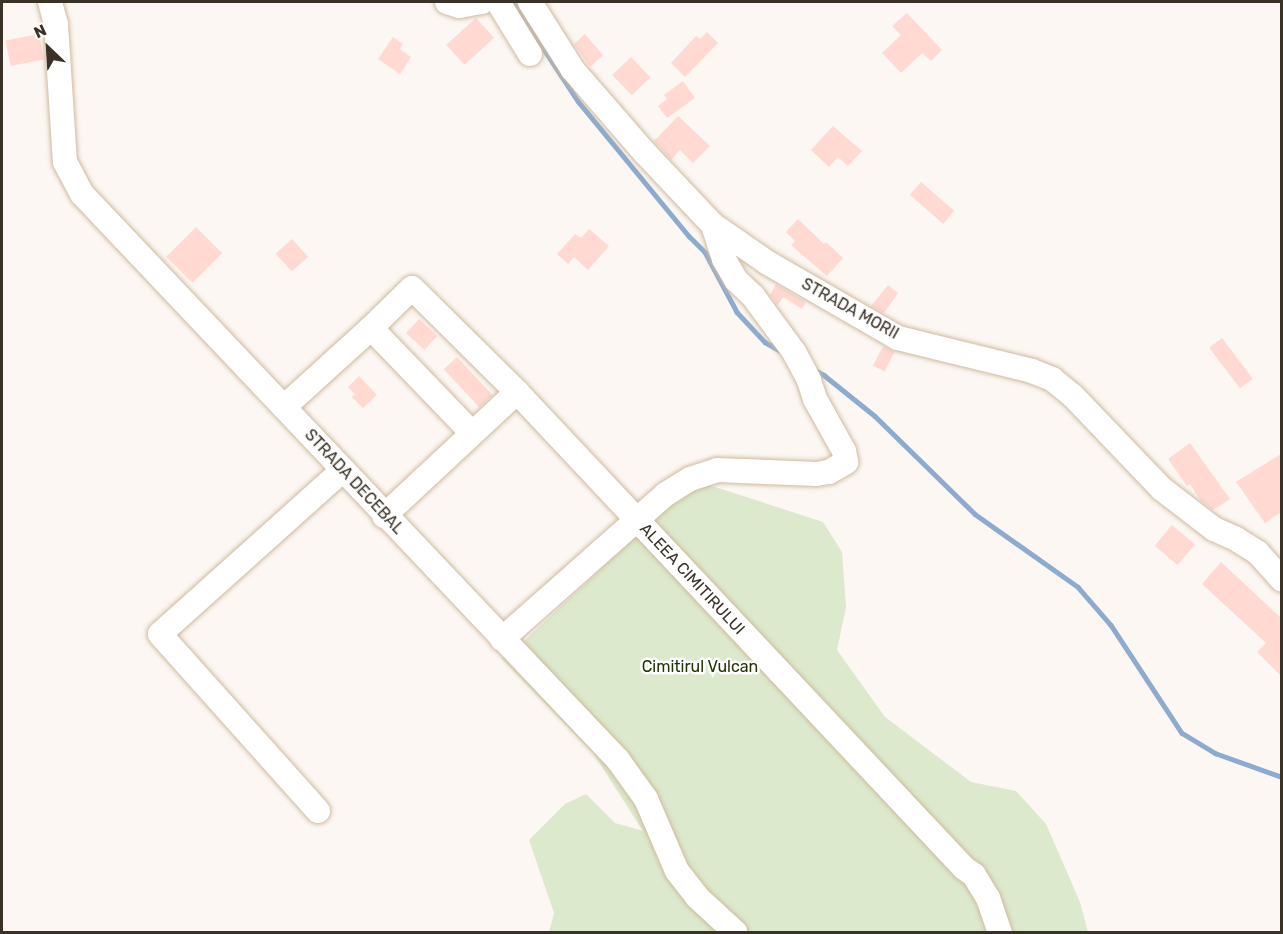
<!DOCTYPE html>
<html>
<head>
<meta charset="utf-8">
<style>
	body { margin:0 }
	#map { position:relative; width:1283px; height:934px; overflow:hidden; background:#fcf7f2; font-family:Rubik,sans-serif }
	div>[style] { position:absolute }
	.green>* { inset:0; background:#dce9cc }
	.stream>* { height:4.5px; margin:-2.25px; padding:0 2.25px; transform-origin:2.25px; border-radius:2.25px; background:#8dabce }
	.building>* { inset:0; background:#ffd9d2; transform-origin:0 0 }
	.roads { filter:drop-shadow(0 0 2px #cfba9f) drop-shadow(0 0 2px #cfba9f) }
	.minor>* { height:24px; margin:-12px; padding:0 12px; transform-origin:12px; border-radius:12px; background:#fff }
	span { translate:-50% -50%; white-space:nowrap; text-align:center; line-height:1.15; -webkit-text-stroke:5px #fff; paint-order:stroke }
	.street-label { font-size:16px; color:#3a3127 }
	.park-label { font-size:16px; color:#233303 }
	.frame { position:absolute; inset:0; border:3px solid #3a3127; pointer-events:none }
	.north { position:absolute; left:18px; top:18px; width:60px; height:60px; -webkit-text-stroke:4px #fff; paint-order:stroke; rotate:335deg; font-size:16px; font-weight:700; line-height:24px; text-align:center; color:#3a3127 }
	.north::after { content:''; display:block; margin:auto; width:21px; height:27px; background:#3a3127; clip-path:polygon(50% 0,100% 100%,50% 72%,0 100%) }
</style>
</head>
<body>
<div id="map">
	<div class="green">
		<i style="clip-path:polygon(692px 484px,709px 485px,823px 522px,842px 552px,846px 607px,837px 650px,885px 717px,971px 782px,1016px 791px,1046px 824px,1080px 902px,1088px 932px,549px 932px,554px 913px,529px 840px,565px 804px,586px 794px,615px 823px,643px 831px,593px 753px,501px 658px,523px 642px)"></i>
	</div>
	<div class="stream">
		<i style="left:513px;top:2px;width:118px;rotate:56.7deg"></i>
		<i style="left:578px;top:101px;width:175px;rotate:50.6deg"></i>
		<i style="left:689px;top:236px;width:23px;rotate:45deg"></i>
		<i style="left:705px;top:252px;width:68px;rotate:61.9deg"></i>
		<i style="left:737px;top:312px;width:41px;rotate:47deg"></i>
		<i style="left:765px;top:342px;width:20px;rotate:30deg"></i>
		<i style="left:813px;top:369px;width:13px;rotate:29deg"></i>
		<i style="left:824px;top:375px;width:65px;rotate:38.8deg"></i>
		<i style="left:875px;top:416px;width:140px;rotate:44.4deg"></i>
		<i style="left:975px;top:514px;width:126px;rotate:35.3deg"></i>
		<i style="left:1078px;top:587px;width:50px;rotate:49deg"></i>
		<i style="left:1111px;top:625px;width:129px;rotate:56.7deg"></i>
		<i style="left:1182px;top:733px;width:39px;rotate:31deg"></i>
		<i style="left:1215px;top:753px;width:71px;rotate:19.7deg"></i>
	</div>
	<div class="building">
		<i style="clip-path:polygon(907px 13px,942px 50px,931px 61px,922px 53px,901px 73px,882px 53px,901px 35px,892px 26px)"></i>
		<i style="left:476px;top:18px;width:27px;height:40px;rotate:48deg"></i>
		<i style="clip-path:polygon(707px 32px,718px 43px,685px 77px,671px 63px,696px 36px,700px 39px)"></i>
		<i style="left:39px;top:34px;width:26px;height:34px;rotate:79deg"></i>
		<i style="clip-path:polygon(585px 34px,603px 55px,590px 67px,574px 44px)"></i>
		<i style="clip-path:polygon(393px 37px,403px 44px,400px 49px,411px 57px,400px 74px,378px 59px)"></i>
		<i style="left:631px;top:57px;width:28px;height:26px;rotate:46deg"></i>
		<i style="clip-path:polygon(683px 81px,695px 98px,667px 118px,658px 106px,667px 99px,664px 95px)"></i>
		<i style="clip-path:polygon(678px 116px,710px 146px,693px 163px,680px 150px,671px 160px,654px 141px)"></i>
		<i style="clip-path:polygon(833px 126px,862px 151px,848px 166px,838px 157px,829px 167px,811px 150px)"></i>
		<i style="left:921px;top:182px;width:44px;height:17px;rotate:41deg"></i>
		<i style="clip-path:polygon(798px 219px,824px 244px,826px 242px,843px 258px,827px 276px,791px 245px,795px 241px,786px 232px)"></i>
		<i style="left:196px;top:227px;width:37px;height:42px;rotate:45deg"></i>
		<i style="clip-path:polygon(589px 229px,609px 246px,588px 270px,574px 257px,568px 264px,557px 254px,575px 234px,581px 238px)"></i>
		<i style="left:292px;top:239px;width:24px;height:22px;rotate:48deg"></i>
		<i style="clip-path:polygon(776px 284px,806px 302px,802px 309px,783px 297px,778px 305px,770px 295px)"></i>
		<i style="clip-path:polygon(888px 285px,898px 293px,884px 313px,871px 306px)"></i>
		<i style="left:419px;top:319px;width:25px;height:19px;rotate:43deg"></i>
		<i style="left:1222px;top:338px;width:51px;height:16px;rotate:53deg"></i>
		<i style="left:883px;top:346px;width:13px;height:22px;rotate:27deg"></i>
		<i style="left:457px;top:357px;width:52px;height:18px;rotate:47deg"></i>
		<i style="clip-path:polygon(359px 376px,377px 395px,363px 408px,352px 397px,355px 394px,348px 387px)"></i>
		<i style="clip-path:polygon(1190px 443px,1230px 499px,1213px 510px,1200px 500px,1190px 484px,1187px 486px,1168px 459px)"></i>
		<i style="clip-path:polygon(1281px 454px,1281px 512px,1265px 523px,1236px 482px)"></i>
		<i style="left:1172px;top:525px;width:30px;height:27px;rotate:40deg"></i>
		<i style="clip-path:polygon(1221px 562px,1281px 618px,1281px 676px,1257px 652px,1266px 643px,1202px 584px)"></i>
	</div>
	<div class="roads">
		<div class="minor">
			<i style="left:50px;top:2px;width:23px;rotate:75deg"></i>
			<i style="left:56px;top:24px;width:138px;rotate:86.3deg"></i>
			<i style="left:65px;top:162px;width:36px;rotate:62deg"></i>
			<i style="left:82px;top:194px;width:780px;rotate:46.56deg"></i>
			<i style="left:618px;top:760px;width:48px;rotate:54.3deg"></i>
			<i style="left:646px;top:799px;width:78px;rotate:66.7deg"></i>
			<i style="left:677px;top:871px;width:33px;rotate:52deg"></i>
			<i style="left:697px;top:897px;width:52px;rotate:42.6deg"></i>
			<i style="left:447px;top:2px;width:13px;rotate:18deg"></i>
			<i style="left:459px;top:6px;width:23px;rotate:-10deg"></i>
			<i style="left:498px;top:2px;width:61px;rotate:58.4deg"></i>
			<i style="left:530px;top:2px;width:80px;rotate:57.7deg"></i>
			<i style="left:573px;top:70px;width:110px;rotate:49.1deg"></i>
			<i style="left:645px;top:153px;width:99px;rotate:46.6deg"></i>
			<i style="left:713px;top:225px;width:67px;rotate:34.6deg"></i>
			<i style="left:768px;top:263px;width:150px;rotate:30deg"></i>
			<i style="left:898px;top:338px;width:138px;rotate:13.8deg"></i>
			<i style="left:1032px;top:371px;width:22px;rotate:22deg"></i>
			<i style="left:1052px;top:379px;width:27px;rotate:39deg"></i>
			<i style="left:1073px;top:396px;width:129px;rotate:46.3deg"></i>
			<i style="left:1162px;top:489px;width:66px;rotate:37.6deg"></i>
			<i style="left:1214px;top:529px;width:24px;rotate:24deg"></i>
			<i style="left:1236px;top:539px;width:26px;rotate:32deg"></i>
			<i style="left:1258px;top:553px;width:36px;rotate:48deg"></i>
			<i style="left:371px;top:328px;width:57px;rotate:-44.3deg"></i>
			<i style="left:412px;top:288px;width:148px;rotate:44.7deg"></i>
			<i style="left:284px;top:407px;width:118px;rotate:-42.2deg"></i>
			<i style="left:371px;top:328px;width:146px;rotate:46.1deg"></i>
			<i style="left:384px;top:516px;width:182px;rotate:-43deg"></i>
			<i style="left:517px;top:392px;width:653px;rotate:46.8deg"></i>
			<i style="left:964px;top:868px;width:12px;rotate:35deg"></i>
			<i style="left:974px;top:875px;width:27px;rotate:59deg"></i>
			<i style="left:988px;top:898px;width:36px;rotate:71deg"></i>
			<i style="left:502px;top:639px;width:219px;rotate:-41.5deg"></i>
			<i style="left:666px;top:494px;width:28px;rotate:-32deg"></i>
			<i style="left:690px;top:479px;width:28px;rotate:-18deg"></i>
			<i style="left:717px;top:470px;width:99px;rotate:2.3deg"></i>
			<i style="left:816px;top:474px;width:13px;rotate:-9deg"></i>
			<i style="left:829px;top:472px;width:20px;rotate:-30deg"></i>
			<i style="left:846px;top:462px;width:11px;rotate:-100deg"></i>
			<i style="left:844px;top:451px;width:60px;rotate:-119.1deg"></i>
			<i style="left:815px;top:399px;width:20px;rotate:-108deg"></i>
			<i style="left:809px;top:380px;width:32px;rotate:-118deg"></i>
			<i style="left:794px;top:352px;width:69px;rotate:-126.2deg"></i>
			<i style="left:753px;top:296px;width:23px;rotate:-137deg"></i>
			<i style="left:736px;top:280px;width:24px;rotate:-120deg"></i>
			<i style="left:724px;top:259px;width:36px;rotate:-108deg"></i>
			<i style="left:318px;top:811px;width:237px;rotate:-131.8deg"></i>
			<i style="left:160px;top:634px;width:246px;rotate:-41.9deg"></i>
		</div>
	</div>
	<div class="street-label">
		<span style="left:850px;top:309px;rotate:29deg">STRADA MORII</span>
		<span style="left:354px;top:482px;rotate:47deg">STRADA DECEBAL</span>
		<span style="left:692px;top:579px;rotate:47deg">ALEEA CIMITIRULUI</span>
	</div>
	<div class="park-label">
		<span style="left:700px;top:667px">Cimitirul Vulcan</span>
	</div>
	<div class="frame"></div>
	<div class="north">N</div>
</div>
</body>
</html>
